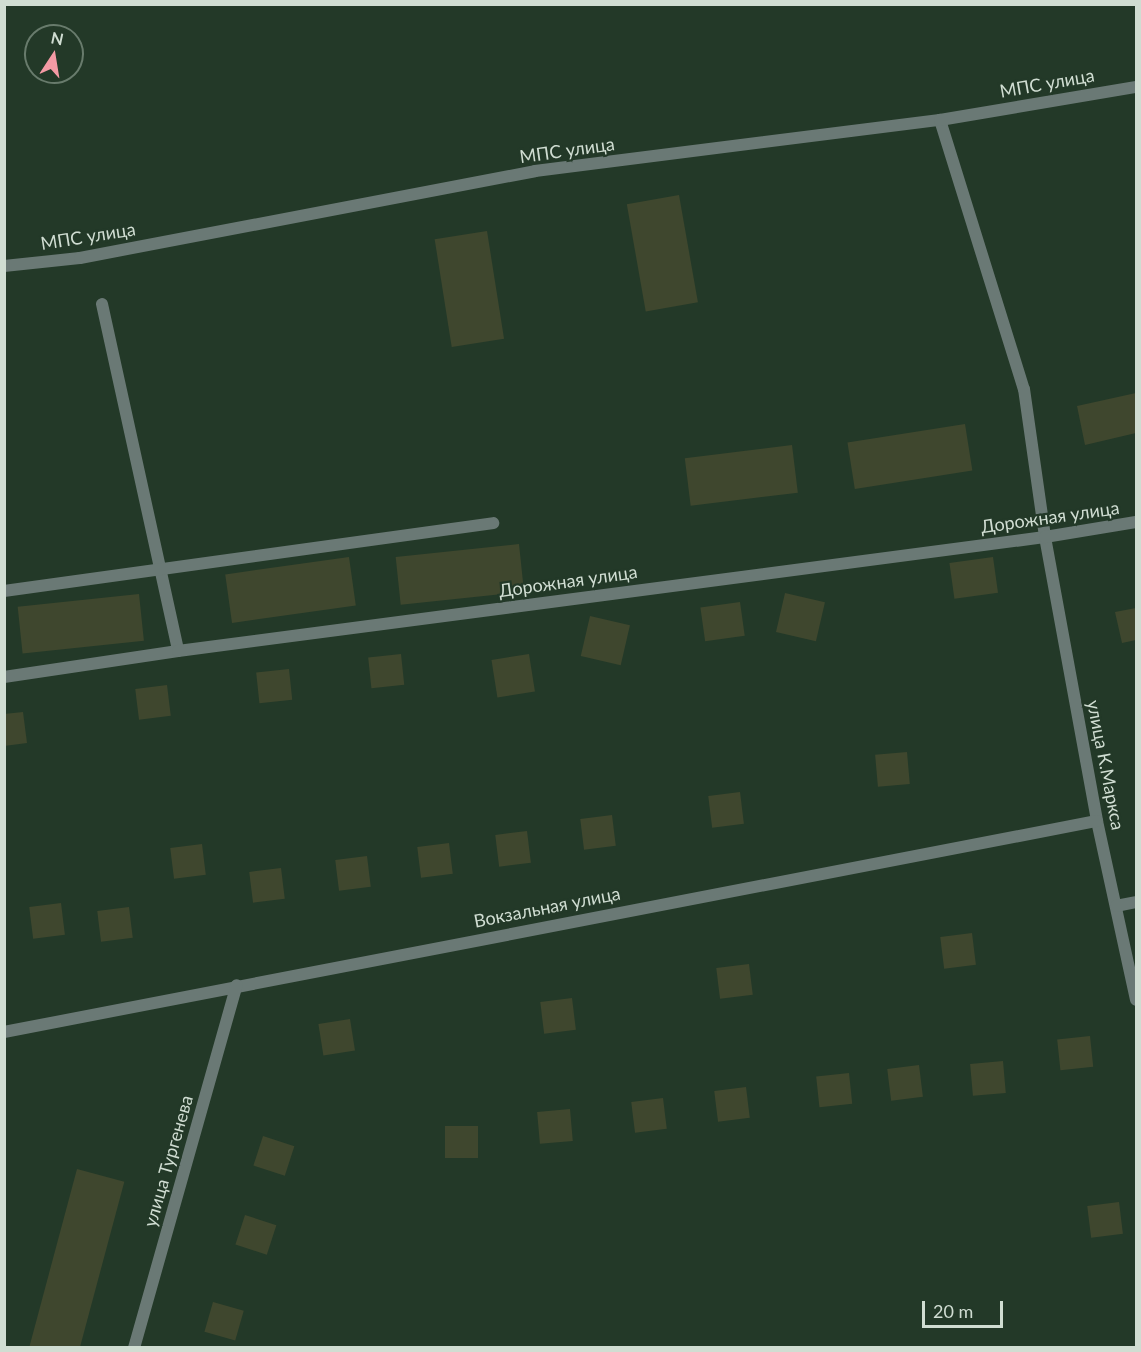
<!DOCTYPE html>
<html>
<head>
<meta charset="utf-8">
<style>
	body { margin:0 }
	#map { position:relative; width:1141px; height:1352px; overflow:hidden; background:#233928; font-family:Lato,sans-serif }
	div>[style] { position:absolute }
	.building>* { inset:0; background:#3f472e; transform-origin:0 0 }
	.service>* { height:12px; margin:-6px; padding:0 6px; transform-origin:6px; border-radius:6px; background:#6a7975 }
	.minor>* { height:12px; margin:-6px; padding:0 6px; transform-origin:6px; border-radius:6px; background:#6a7975 }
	span { translate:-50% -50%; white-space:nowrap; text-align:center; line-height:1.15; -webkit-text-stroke:4.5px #233928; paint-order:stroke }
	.street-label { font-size:18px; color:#d0ddd2 }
	.frame { position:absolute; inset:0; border:6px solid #d0ddd2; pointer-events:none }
	.north { position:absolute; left:24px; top:24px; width:60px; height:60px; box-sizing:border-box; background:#233928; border:2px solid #687b6c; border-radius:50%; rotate:12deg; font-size:16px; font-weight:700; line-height:24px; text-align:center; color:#d0ddd2 }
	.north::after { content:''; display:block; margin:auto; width:21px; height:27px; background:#f49aa4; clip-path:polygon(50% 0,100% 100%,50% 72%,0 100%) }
	.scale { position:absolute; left:922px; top:1301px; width:81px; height:27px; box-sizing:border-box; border:3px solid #d0ddd2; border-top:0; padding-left:8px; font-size:18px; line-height:21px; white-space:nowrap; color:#d0ddd2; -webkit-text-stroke:4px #233928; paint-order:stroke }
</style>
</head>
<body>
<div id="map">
	<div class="building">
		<i style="left:679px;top:195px;width:109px;height:53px;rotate:80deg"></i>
		<i style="left:487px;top:231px;width:109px;height:53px;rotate:81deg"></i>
		<i style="clip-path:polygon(1136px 393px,1136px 433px,1085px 445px,1077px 406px)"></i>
		<i style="left:965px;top:424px;width:47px;height:119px;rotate:81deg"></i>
		<i style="left:792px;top:445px;width:48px;height:108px;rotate:83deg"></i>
		<i style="left:519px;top:544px;width:48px;height:124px;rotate:84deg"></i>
		<i style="left:349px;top:557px;width:49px;height:125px;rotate:82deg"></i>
		<i style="left:993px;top:557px;width:36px;height:44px;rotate:82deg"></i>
		<i style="left:785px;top:593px;width:41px;height:40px;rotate:13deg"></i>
		<i style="left:139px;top:594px;width:47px;height:122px;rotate:84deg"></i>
		<i style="left:740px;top:602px;width:34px;height:40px;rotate:82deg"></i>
		<i style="clip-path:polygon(1136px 608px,1136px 640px,1122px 643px,1115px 612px)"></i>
		<i style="left:590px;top:616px;width:41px;height:41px;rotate:13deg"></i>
		<i style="left:401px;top:654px;width:31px;height:33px;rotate:84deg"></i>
		<i style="left:529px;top:654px;width:38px;height:38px;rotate:81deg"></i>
		<i style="left:289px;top:669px;width:31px;height:33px;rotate:84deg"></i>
		<i style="left:167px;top:685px;width:31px;height:32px;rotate:83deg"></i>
		<i style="clip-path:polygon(23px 712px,27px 743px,4px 746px,4px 714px)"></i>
		<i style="left:907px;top:752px;width:32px;height:32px;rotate:85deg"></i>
		<i style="left:740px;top:792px;width:32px;height:32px;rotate:83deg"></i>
		<i style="left:612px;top:815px;width:31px;height:32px;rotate:83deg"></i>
		<i style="left:527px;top:831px;width:32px;height:32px;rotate:83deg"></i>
		<i style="left:449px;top:843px;width:31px;height:32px;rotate:83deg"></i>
		<i style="left:202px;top:844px;width:31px;height:32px;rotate:83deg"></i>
		<i style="left:367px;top:856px;width:31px;height:32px;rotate:83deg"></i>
		<i style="left:281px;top:868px;width:31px;height:32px;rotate:83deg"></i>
		<i style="left:61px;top:903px;width:32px;height:32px;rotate:83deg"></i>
		<i style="left:129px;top:907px;width:31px;height:32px;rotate:83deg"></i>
		<i style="left:972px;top:933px;width:32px;height:32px;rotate:83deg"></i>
		<i style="left:749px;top:964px;width:31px;height:33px;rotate:83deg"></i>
		<i style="left:572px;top:998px;width:32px;height:32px;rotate:83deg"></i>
		<i style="left:350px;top:1019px;width:32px;height:32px;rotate:81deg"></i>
		<i style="left:1090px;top:1036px;width:31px;height:33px;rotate:84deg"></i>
		<i style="left:1003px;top:1061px;width:32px;height:33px;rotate:85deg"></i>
		<i style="left:919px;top:1065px;width:32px;height:32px;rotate:83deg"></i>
		<i style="left:849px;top:1073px;width:31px;height:33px;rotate:84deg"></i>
		<i style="left:746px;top:1087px;width:31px;height:32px;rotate:83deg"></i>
		<i style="left:663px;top:1098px;width:31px;height:32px;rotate:83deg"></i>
		<i style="left:570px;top:1109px;width:32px;height:33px;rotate:85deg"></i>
		<i style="left:445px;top:1126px;width:33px;height:32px"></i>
		<i style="left:263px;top:1136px;width:33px;height:31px;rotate:18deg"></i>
		<i style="left:77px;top:1169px;width:49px;height:186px;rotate:15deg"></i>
		<i style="left:1119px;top:1202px;width:32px;height:32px;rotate:83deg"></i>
		<i style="left:245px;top:1215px;width:33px;height:31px;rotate:18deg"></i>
		<i style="left:213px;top:1302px;width:32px;height:31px;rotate:16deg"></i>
	</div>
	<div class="service">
		<i style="left:102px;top:304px;width:355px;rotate:77.6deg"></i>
		<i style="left:4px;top:591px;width:494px;rotate:-7.9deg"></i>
	</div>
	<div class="minor">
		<i style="left:940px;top:120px;width:282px;rotate:72.7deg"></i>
		<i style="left:1024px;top:389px;width:149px;rotate:81.9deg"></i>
		<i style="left:1045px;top:537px;width:289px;rotate:79.6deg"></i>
		<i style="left:1097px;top:821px;width:183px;rotate:77.7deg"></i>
		<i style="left:4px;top:266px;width:76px;rotate:-6deg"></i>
		<i style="left:80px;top:258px;width:463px;rotate:-10.8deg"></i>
		<i style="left:535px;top:171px;width:408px;rotate:-7.2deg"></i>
		<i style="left:940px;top:120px;width:199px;rotate:-9.6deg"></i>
		<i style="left:4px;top:677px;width:176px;rotate:-8.5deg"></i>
		<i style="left:178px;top:651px;width:874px;rotate:-7.49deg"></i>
		<i style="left:1045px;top:537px;width:92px;rotate:-9.4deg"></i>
		<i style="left:1116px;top:906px;width:20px;rotate:-11deg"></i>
		<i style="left:4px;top:1032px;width:1113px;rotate:-10.93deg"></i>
		<i style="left:134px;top:1348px;width:377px;rotate:-74.2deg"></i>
	</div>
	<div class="street-label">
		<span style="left:1047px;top:83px;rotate:-10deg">МПС улица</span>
		<span style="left:567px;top:150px;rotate:-8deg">МПС улица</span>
		<span style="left:88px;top:236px;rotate:-9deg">МПС улица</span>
		<span style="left:1050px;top:517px;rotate:-8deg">Дорожная улица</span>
		<span style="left:568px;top:581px;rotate:-8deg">Дорожная улица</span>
		<span style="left:1106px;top:765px;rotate:79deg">улица К.Маркса</span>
		<span style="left:547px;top:907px;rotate:-11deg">Вокзальная улица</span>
		<span style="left:168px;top:1161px;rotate:-74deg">улица Тургенева</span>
	</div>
	<div class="frame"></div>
	<div class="north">N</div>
	<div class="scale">20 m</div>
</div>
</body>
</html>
